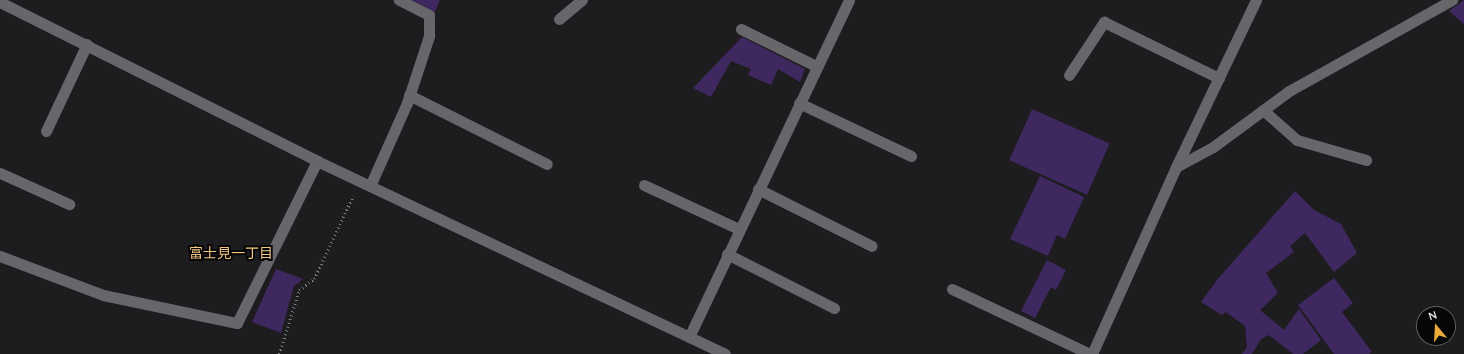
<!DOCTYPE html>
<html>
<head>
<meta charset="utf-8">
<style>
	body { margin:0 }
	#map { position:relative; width:1464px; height:354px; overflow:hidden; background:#1d1c1f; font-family:Quicksand,"Noto Sans JP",sans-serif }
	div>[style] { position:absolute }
	.green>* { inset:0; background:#3f2860; transform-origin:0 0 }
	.path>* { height:2.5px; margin-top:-1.25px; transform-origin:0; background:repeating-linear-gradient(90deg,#7a797c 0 1px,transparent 0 4px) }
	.service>* { height:11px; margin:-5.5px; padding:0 5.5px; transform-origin:5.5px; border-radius:5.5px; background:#67666a }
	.minor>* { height:11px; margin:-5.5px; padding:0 5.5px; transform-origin:5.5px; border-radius:5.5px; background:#67666a }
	span { translate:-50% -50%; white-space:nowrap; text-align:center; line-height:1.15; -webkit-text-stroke:4px #070708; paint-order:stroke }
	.neighbourhood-label { font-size:14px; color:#f3c682 }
	.north { position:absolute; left:1416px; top:306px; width:40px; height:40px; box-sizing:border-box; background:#070708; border:1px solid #5e5d5f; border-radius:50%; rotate:342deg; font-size:11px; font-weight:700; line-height:16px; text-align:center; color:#e0dfe1 }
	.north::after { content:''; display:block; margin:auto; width:14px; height:18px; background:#ebaa39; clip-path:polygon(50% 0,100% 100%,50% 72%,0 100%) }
</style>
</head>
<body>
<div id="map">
	<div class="green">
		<i style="clip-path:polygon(412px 0,440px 0,435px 12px)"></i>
		<i style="clip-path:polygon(1464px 0,1464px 24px,1449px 11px)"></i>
		<i style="clip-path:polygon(742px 37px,805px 69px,800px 82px,778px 69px,771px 85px,748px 75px,751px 69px,731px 61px,711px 97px,693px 88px)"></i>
		<i style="left:1032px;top:109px;width:85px;height:56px;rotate:24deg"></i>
		<i style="clip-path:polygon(1040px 176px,1084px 197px,1065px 239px,1057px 235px,1048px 256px,1010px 239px)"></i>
		<i style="clip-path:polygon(1295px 191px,1314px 210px,1341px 224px,1357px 253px,1334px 272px,1305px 233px,1290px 246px,1294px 252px,1266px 273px,1278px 293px,1260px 310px,1284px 330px,1299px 309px,1321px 340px,1303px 354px,1293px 354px,1269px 335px,1261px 339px,1252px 354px,1242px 354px,1247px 347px,1245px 326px,1226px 312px,1222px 315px,1201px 302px,1217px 280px)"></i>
		<i style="clip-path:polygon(1047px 260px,1066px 270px,1056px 290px,1051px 287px,1035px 318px,1021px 311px)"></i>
		<i style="clip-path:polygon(276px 269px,303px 279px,294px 286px,281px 333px,252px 322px)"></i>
		<i style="clip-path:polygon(1334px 278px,1353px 303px,1342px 312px,1372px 352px,1369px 354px,1334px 354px,1298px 305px)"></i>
	</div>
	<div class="path">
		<i style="left:279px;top:354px;width:67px;rotate:-72.6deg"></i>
		<i style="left:299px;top:290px;width:19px;rotate:-36deg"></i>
		<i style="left:314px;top:279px;width:92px;rotate:-64.8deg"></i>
	</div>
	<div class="service">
		<i style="left:559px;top:19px;width:30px;rotate:-40deg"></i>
		<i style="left:741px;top:29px;width:84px;rotate:26.3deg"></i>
		<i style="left:1069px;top:75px;width:64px;rotate:-56.6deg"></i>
		<i style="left:1104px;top:22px;width:128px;rotate:26deg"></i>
		<i style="left:409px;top:95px;width:154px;rotate:26.6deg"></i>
		<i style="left:799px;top:103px;width:124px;rotate:25.3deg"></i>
		<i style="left:1263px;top:110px;width:45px;rotate:41.4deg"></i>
		<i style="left:1297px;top:140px;width:72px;rotate:16.2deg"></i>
		<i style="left:46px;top:131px;width:96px;rotate:-64.8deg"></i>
		<i style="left:1176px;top:167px;width:42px;rotate:-28.4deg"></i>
		<i style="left:1213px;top:147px;width:94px;rotate:-36.4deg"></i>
		<i style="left:1289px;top:91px;width:187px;rotate:-29.2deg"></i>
		<i style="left:0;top:173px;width:76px;rotate:24.2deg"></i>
		<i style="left:644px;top:185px;width:105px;rotate:24.9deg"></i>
		<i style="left:370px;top:186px;width:91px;rotate:-66deg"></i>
		<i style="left:407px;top:103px;width:71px;rotate:-71.8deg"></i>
		<i style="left:429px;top:36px;width:21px;rotate:-90deg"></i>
		<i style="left:429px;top:15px;width:34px;rotate:-153deg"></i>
		<i style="left:758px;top:189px;width:127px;rotate:26.6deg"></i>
		<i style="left:727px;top:254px;width:120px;rotate:26.8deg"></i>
		<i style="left:952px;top:289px;width:153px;rotate:25.2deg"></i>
		<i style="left:689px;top:337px;width:373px;rotate:-64.6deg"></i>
	</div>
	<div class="minor">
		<i style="left:0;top:2px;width:355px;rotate:26.6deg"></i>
		<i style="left:317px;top:161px;width:451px;rotate:25.3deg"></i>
		<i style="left:0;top:256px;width:110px;rotate:20.7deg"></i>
		<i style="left:103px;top:295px;width:137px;rotate:11.8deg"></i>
		<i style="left:237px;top:323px;width:181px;rotate:-63.7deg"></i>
		<i style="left:1092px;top:354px;width:205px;rotate:-65.8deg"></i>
		<i style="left:1176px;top:167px;width:185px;rotate:-64.4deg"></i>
	</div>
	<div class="neighbourhood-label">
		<span style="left:231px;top:253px">富士見一丁目</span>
	</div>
	<div class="north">N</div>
</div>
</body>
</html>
